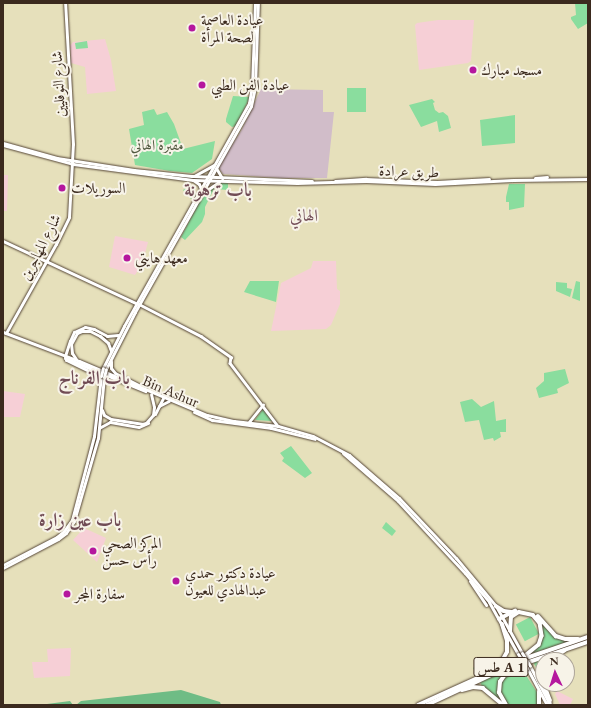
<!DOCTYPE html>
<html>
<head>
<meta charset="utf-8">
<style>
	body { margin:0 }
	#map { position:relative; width:591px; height:708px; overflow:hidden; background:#e6e0bb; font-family:"EB Garamond",Amiri,serif }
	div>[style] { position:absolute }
	.built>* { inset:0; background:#f6cfd6 }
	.industrial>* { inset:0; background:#d1bdc9 }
	.green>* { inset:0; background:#8add9e; transform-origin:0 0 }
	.forest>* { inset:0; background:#6fbc85 }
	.roads { filter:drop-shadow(0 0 1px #554536) drop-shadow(0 0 1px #554536) }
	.secondary>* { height:2.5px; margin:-1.25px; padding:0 1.25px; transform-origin:1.25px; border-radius:1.25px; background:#fff }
	.primary>* { height:3px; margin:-1.5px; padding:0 1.5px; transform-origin:1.5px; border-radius:1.5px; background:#fff }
	.trunk>* { height:3.5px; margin:-1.75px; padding:0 1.75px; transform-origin:1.75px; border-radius:1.75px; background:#fff }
	.bridges { filter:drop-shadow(0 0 1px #554536) drop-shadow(0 0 1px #554536) }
	.primary-bridge>* { height:3px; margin:-1.5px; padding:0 1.5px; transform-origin:1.5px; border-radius:1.5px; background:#fff }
	.dots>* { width:11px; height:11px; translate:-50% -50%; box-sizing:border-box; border:2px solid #f7f3e8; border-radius:50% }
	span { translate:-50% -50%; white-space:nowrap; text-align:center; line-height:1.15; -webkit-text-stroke:4px #f7f3e8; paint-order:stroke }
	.shield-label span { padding:1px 3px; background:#f7f3e8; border:1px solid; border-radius:3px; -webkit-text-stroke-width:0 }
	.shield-label { font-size:14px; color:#3b2a1e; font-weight:700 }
	.poi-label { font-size:15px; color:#3b2a1e }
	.left { translate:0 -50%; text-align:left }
	.street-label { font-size:15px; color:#3b2a1e }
	.park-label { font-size:15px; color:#4f573e }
	.quarter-label { font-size:17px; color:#714c55 }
	.district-label { font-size:19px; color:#714c55; font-weight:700 }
	.frame { position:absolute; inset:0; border:4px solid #3b2a1e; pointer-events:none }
	.north { position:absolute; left:535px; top:652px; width:40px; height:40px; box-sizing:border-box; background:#f7f3e8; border:1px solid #aca397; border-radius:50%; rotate:356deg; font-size:11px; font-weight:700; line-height:16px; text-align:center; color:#3b2a1e }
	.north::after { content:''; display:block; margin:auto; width:14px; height:18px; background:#b5179e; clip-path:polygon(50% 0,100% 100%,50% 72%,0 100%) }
</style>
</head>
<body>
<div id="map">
	<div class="built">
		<i style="clip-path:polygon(438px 20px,474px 20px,471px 61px,468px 63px,419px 70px,415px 25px,417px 23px)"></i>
		<i style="clip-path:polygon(105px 39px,111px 60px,116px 91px,87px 94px,85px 67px,71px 63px,70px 46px,73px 42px)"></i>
		<i style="clip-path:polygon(3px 175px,8px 175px,7px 211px,3px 211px)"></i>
		<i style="clip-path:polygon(115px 236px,148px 242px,142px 265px,135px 275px,109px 267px)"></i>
		<i style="clip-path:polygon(313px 261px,336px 261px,337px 289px,340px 291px,340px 304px,331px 325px,326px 329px,271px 331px,281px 283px,311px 268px)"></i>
		<i style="clip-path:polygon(3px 391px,25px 394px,20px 417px,3px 417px)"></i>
		<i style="clip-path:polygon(84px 528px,106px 538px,97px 562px,73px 540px)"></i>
		<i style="clip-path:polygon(71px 648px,70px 676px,34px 678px,32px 662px,48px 662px,47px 649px)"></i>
		<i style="clip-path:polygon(557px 691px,573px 699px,570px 705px,560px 705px,555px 694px)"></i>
	</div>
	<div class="industrial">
		<i style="clip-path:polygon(261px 89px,323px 90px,323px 112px,334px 112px,327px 178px,281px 178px,223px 174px,218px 167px,241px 131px)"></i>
	</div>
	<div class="green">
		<i style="clip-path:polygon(575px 3px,588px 3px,588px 23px,578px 29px,571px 19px,571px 17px,576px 15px)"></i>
		<i style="clip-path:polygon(87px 41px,88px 48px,76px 49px,75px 43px)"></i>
		<i style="left:347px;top:88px;width:19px;height:24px"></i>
		<i style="clip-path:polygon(233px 96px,250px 97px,236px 126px,232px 127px,226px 122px,226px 119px)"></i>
		<i style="clip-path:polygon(432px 99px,435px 102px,433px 103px,435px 110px,439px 113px,443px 112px,448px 116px,451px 128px,439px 132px,437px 121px,421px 127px,409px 105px)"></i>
		<i style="clip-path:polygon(154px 109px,157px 115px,167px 112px,174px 124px,183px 149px,215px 141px,212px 159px,192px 173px,170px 171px,135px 165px,129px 129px,144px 125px,142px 112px)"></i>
		<i style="clip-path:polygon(515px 115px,515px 143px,482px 146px,480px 120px)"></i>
		<i style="clip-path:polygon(220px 183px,228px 183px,228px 190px,214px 189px,205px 207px,205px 214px,202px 222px,185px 240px,181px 237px,204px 193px)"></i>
		<i style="clip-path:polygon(509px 184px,525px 184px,524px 207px,509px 210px,509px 202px,506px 202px,506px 197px)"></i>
		<i style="clip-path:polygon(189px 186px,196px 195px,191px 199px,183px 190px)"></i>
		<i style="clip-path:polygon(250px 281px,279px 281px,276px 302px,244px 292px)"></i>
		<i style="clip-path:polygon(576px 281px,580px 282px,580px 301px,572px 298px)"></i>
		<i style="clip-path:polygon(556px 282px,567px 283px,567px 288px,572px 289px,570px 297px,556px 291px)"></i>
		<i style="clip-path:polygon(565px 369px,569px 383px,557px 389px,558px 393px,539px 398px,536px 388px,544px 381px,544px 373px)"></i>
		<i style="clip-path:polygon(472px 399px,481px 407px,494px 401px,496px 421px,506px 419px,506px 432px,500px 432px,501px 437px,494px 441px,493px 438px,484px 440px,479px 420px,465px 422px,460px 402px)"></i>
		<i style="clip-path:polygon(263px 409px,272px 420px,271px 421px,255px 420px)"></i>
		<i style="clip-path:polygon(291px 446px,312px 473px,305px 478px,282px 461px,284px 458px,280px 453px)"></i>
		<i style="clip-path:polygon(386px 522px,396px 531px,392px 536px,382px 528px)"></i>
		<i style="clip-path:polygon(536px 616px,556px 636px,578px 639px,527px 655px,539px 645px,542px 631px)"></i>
		<i style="left:530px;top:617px;width:19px;height:16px;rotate:62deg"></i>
		<i style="clip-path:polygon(555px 654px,549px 660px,543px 660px,540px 674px,533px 662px)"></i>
		<i style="clip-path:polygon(482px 662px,486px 667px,476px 673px,473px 668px)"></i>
		<i style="clip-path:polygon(520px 666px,540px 697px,539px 705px,507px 705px,483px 689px,480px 682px,480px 680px)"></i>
	</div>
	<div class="forest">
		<i style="clip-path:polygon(181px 690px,220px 702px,221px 705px,76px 705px,81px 701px)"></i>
		<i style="clip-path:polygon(70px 701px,73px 705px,44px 705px,47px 704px)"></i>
	</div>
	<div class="roads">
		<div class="secondary">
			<i style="left:3px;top:241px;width:147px;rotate:25deg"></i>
			<i style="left:139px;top:304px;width:70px;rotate:27.3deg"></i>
			<i style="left:201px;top:336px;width:37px;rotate:35deg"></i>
			<i style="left:231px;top:357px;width:6px;rotate:99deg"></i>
			<i style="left:230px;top:363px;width:79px;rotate:52.7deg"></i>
			<i style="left:249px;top:422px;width:22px;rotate:-51deg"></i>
		</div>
		<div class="primary">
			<i style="left:3px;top:143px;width:56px;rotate:15.5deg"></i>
			<i style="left:57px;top:158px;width:78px;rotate:8.9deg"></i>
			<i style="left:134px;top:170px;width:58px;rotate:5.9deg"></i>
			<i style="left:192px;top:176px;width:120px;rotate:2.4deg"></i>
			<i style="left:3px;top:145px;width:73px;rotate:15.2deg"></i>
			<i style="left:73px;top:164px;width:121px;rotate:7.6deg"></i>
			<i style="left:193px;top:180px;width:104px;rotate:1.7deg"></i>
			<i style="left:297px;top:183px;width:69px;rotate:-1.7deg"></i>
			<i style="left:366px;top:181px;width:69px;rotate:2.5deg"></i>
			<i style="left:435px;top:184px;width:78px;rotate:-2.9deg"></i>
			<i style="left:513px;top:180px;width:75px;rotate:-0.8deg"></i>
			<i style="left:216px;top:168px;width:12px;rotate:59deg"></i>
			<i style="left:194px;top:176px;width:23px;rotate:-29deg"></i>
			<i style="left:535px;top:178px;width:12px;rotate:-5deg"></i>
			<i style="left:193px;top:180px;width:7px;rotate:34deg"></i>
			<i style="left:199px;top:184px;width:5px;rotate:68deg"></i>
			<i style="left:335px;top:181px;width:31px;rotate:-4deg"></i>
			<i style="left:366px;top:179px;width:71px;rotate:2.4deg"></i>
			<i style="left:437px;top:182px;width:52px;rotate:-3.3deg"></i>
			<i style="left:204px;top:192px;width:18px;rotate:-34deg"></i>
			<i style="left:3px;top:332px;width:81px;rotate:20.9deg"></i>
			<i style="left:79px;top:361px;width:139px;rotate:22.9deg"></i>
			<i style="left:207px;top:415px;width:28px;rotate:13deg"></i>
			<i style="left:234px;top:421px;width:44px;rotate:6.5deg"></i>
			<i style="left:278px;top:426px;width:36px;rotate:16deg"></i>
			<i style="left:313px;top:436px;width:41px;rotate:27.8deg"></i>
			<i style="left:349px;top:455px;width:66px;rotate:40.7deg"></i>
			<i style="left:399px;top:498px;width:83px;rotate:46.5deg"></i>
			<i style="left:456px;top:558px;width:62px;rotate:50.2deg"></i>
			<i style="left:496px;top:606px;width:54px;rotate:61deg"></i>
			<i style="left:6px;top:333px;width:102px;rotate:-60.7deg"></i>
			<i style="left:56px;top:244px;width:30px;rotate:-64deg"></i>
			<i style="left:69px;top:217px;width:73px;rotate:-86.9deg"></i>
			<i style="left:73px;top:144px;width:141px;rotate:-93.2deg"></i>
			<i style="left:65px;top:358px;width:87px;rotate:22.4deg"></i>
			<i style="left:76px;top:359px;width:7px;rotate:-124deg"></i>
			<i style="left:72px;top:353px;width:9px;rotate:-96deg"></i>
			<i style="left:71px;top:344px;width:13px;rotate:-61deg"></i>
			<i style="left:77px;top:333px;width:5px;rotate:-22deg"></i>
			<i style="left:82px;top:331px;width:8px"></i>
			<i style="left:90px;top:331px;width:11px;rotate:27deg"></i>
			<i style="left:100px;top:336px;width:11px;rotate:41deg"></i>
			<i style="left:108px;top:343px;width:9px;rotate:69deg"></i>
			<i style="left:111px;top:361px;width:7px;rotate:90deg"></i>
			<i style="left:111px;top:368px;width:6px;rotate:51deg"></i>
			<i style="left:115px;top:373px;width:27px;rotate:27deg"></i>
			<i style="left:103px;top:368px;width:47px;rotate:-63.4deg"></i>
			<i style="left:124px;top:326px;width:256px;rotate:-60.7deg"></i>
			<i style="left:249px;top:103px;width:17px;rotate:-80deg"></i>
			<i style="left:252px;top:86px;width:83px;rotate:-87.9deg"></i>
			<i style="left:106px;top:369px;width:64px;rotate:-63deg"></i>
			<i style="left:135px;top:312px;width:236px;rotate:-60.6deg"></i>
			<i style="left:251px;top:106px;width:19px;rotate:-78deg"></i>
			<i style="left:255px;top:87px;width:84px;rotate:-88deg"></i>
			<i style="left:99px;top:383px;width:10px;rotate:-114deg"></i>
			<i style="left:95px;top:374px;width:32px;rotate:-154deg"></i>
			<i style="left:66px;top:360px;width:4px;rotate:-104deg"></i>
			<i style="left:65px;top:356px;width:16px;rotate:-72deg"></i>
			<i style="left:70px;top:341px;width:10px;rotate:-66deg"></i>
			<i style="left:74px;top:332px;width:12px;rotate:-24deg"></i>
			<i style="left:85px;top:327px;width:9px;rotate:13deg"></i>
			<i style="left:94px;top:329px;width:15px;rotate:28deg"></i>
			<i style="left:107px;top:336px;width:11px;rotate:-5deg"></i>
			<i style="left:159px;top:406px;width:11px;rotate:-27deg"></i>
			<i style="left:102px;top:410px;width:5px;rotate:68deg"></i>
			<i style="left:104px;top:415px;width:8px;rotate:30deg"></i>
			<i style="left:111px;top:419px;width:31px;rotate:9deg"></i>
			<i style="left:142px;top:424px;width:4px;rotate:-14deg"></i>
			<i style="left:146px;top:423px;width:11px;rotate:-49deg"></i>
			<i style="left:153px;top:415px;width:8px;rotate:-83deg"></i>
			<i style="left:154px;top:407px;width:13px;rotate:-103deg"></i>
			<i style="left:194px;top:412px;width:20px;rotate:24deg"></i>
			<i style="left:212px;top:420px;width:60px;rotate:7.7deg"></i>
			<i style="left:271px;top:428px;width:45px;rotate:14deg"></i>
			<i style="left:155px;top:414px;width:20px;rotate:-63deg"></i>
			<i style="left:99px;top:428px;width:13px;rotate:-29deg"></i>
			<i style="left:110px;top:422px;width:29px;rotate:10deg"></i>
			<i style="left:139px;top:427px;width:10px;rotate:-24deg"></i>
			<i style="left:343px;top:453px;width:73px;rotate:41.1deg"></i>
			<i style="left:398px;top:501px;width:98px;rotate:47.1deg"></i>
			<i style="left:465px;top:573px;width:38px;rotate:50deg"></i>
			<i style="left:489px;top:602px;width:60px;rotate:60.9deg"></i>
			<i style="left:3px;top:565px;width:61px;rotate:-27.4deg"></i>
			<i style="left:57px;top:537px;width:9px;rotate:-41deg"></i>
			<i style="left:64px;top:531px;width:14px;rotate:-54deg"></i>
			<i style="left:72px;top:520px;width:87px;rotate:-75.3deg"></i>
			<i style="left:94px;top:436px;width:60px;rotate:-83.3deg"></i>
			<i style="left:3px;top:568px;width:62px;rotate:-27.8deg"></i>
			<i style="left:58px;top:539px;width:10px;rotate:-37deg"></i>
			<i style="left:66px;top:533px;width:14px;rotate:-56deg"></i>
			<i style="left:74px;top:521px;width:86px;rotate:-73.9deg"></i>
			<i style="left:98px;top:438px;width:61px;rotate:-84.4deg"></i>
			<i style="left:470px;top:581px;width:29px;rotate:56deg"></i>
			<i style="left:530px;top:666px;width:42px;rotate:62.8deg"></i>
			<i style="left:527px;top:668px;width:42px;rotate:61.6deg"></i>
		</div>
		<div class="trunk">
			<i style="left:496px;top:606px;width:9px;rotate:32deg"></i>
			<i style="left:504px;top:611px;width:7px;rotate:8deg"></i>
			<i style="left:538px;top:616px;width:27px;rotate:48deg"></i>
			<i style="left:556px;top:636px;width:10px;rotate:17deg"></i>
			<i style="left:566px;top:639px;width:12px"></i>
			<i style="left:499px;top:619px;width:18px;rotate:-27deg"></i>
			<i style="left:510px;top:631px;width:14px;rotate:-86deg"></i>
			<i style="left:511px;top:617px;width:9px;rotate:-32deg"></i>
			<i style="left:519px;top:612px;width:14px;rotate:12deg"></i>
			<i style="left:533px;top:615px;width:11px;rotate:49deg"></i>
			<i style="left:540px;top:623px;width:13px;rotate:81deg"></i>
			<i style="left:542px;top:636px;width:9px;rotate:108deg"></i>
			<i style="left:539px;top:645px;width:19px;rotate:141deg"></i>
			<i style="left:550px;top:660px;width:17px;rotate:-33deg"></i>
			<i style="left:488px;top:670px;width:17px;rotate:-33deg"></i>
			<i style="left:502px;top:661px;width:10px;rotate:-61deg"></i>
			<i style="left:507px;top:652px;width:11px;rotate:-90deg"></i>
			<i style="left:507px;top:641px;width:17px;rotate:-107deg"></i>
			<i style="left:543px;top:676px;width:3px;rotate:90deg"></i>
			<i style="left:544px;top:684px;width:17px;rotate:69deg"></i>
			<i style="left:550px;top:700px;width:4px;rotate:90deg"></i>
			<i style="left:550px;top:704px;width:2px;rotate:153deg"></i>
			<i style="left:462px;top:690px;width:11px;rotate:-15deg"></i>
			<i style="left:473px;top:687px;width:10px;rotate:6deg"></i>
			<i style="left:483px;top:688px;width:25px;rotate:40deg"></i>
			<i style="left:418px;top:705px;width:100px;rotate:-24.3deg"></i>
			<i style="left:509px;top:664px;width:83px;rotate:-18.9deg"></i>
			<i style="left:427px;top:705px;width:71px;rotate:-25.1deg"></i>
			<i style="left:491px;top:675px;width:102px;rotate:-18.8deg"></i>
			<i style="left:506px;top:705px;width:14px;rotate:-120deg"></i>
			<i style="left:499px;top:693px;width:11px;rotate:-85deg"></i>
			<i style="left:500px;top:682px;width:7px;rotate:-56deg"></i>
			<i style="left:504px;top:676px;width:14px;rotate:-34deg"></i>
			<i style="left:539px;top:705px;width:13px;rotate:-90deg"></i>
		</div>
	</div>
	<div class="bridges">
		<div class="primary-bridge">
			<i style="left:101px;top:376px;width:8px;rotate:-76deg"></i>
			<i style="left:104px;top:377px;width:8px;rotate:-76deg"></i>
			<i style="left:522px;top:653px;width:15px;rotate:58deg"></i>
			<i style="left:518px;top:654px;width:17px;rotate:57deg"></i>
		</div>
	</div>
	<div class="dots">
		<i style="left:192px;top:28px;background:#b5179e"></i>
		<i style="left:473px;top:70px;background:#b5179e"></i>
		<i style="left:202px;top:85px;background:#b5179e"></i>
		<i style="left:62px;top:188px;background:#b5179e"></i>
		<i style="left:127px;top:258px;background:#b5179e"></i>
		<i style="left:93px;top:551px;background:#b5179e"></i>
		<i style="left:176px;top:581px;background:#b5179e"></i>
		<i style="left:67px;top:594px;background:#b5179e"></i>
	</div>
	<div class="shield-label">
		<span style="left:501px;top:667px">طس A 1</span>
	</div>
	<div class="poi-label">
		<span class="left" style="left:201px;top:28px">عيادة العاصمة<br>لصحة المرأة</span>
		<span class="left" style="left:481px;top:70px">مسجد مبارك</span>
		<span class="left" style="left:211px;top:85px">عيادة الفن الطبي</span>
		<span class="left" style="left:71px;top:188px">السوريلات</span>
		<span class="left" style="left:135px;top:258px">معهد هايتي</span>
		<span class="left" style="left:102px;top:551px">المركز الصحي<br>رأس حسن</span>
		<span class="left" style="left:185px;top:581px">عيادة دكتور حمدي<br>عبدالهادي للعيون</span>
		<span class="left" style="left:75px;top:594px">سفارة المجر</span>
	</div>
	<div class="street-label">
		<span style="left:58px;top:84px;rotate:-93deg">شارع النوفليين</span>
		<span style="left:409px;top:171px;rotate:2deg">طريق عرادة</span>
		<span style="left:40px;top:247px;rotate:-63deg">شارع المهاجرين</span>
		<span style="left:171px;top:391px;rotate:23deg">Bin Ashur</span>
	</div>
	<div class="park-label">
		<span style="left:157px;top:145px">مقبرة الهاني</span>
	</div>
	<div class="quarter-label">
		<span style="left:304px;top:216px">الهاني</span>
	</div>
	<div class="district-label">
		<span style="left:218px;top:190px">باب ترهونة</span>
		<span style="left:94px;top:378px">باب الفرناج</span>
		<span style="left:80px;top:520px">باب عين زارة</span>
	</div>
	<div class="frame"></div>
	<div class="north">N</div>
</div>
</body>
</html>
